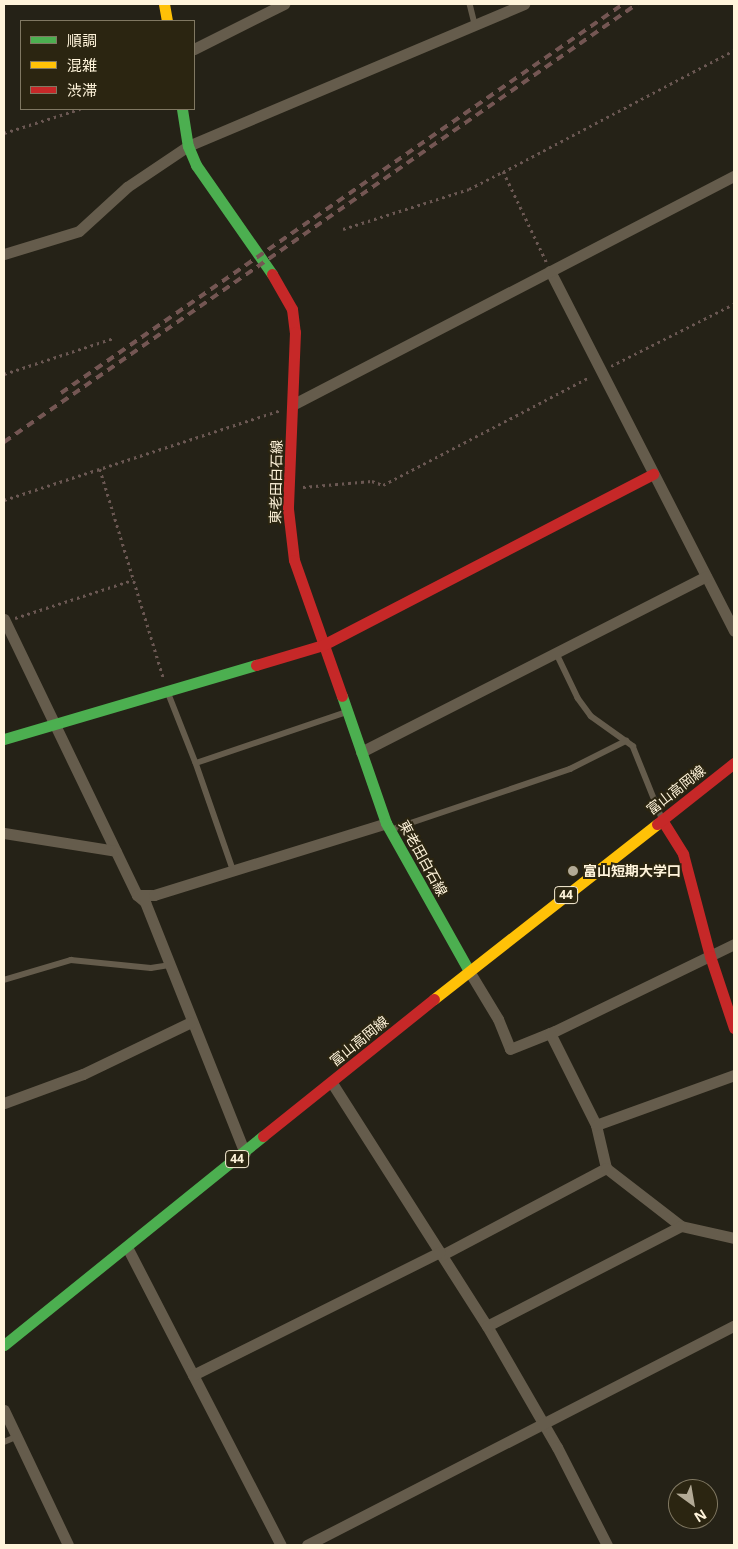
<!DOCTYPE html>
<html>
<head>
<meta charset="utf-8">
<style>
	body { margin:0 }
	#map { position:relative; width:738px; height:1549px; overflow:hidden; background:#252217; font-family:"Open Sans","Noto Sans JP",sans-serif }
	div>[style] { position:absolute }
	.path>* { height:2.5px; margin-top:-1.25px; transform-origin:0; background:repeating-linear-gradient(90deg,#6b5853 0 2.5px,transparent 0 6.5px) }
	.lane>* { height:5.5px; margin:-2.75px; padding:0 2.75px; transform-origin:2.75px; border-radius:2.75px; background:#655c4c }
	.street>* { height:11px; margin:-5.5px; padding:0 5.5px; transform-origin:5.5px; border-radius:5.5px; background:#655c4c }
	.fast>* { height:11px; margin:-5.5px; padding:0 5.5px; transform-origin:5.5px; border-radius:5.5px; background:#4caf50 }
	.slow>* { height:11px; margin:-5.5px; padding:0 5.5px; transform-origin:5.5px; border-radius:5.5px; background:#ffc107 }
	.jam>* { height:11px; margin:-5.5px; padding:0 5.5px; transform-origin:5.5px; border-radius:5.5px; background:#c62828 }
	.rail>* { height:4px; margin-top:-2px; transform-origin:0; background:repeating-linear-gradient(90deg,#745653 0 8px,transparent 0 14px) }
	.dots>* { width:14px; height:14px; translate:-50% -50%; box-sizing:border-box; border:2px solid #2b2511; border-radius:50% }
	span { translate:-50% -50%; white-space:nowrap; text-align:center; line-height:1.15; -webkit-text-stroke:4px #2b2511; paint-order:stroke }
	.shield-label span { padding:1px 4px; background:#2b2511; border:1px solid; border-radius:4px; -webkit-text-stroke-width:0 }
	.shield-label { font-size:12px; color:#fff4db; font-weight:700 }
	.street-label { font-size:14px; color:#fff4db }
	.poi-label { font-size:14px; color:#fff4db; font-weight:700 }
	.left { translate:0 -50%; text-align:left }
	.frame { position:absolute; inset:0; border:5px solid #fff4db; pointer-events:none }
	.legend { position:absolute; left:20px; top:20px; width:175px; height:90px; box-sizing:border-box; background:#2b2511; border:1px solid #807862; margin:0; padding:6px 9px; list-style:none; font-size:15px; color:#fff4db }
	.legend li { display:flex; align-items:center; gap:10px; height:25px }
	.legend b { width:25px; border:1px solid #807862 }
	.north { position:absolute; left:668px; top:1479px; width:50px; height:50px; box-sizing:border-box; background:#2b2511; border:1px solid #807862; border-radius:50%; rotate:148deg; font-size:14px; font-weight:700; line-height:20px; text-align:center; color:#fff4db }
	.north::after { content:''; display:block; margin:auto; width:18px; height:22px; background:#b3aa96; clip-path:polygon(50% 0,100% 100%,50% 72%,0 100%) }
</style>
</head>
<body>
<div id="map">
	<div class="path">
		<i style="left:4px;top:133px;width:80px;rotate:-17.5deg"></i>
		<i style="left:343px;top:229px;width:132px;rotate:-17.6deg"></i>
		<i style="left:469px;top:189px;width:38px;rotate:-27deg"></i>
		<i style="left:546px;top:262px;width:100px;rotate:-115.5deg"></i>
		<i style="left:503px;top:172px;width:261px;rotate:-27.8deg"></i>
		<i style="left:611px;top:366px;width:138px;rotate:-26.8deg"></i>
		<i style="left:4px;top:374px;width:116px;rotate:-18.1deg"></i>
		<i style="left:100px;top:469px;width:220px;rotate:73.1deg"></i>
		<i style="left:303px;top:487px;width:69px;rotate:-5deg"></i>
		<i style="left:372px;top:481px;width:12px;rotate:20deg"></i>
		<i style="left:383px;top:485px;width:233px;rotate:-27.6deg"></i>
		<i style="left:4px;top:500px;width:291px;rotate:-18deg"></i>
		<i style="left:15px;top:618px;width:124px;rotate:-17.9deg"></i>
	</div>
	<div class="lane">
		<i style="left:470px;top:4px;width:21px;rotate:76deg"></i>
		<i style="left:556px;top:652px;width:51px;rotate:64.4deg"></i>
		<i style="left:578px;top:698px;width:22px;rotate:54deg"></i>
		<i style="left:591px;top:716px;width:52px;rotate:35.5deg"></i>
		<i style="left:633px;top:746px;width:78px;rotate:68.1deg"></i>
		<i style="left:168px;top:692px;width:76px;rotate:68.5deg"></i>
		<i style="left:196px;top:763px;width:159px;rotate:-18.7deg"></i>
		<i style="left:196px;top:763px;width:112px;rotate:70.8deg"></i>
		<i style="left:390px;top:830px;width:190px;rotate:-18.7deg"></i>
		<i style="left:570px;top:769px;width:63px;rotate:-26.6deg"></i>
		<i style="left:4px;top:980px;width:70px;rotate:-16.6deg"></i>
		<i style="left:71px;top:960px;width:80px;rotate:5.7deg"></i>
		<i style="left:151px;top:968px;width:18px;rotate:-9deg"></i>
		<i style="left:4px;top:1442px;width:13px;rotate:-23deg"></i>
	</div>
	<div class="street">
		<i style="left:194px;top:49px;width:101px;rotate:-26.6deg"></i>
		<i style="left:4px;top:254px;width:78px;rotate:-17deg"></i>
		<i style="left:79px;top:231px;width:65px;rotate:-42.5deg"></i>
		<i style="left:127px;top:187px;width:73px;rotate:-33.9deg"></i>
		<i style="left:188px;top:146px;width:365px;rotate:-22.9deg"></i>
		<i style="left:550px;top:271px;width:404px;rotate:62.9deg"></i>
		<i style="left:294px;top:404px;width:496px;rotate:-27.4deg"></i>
		<i style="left:4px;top:619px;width:306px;rotate:64.3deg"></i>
		<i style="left:137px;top:895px;width:11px;rotate:41deg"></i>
		<i style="left:145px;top:902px;width:270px;rotate:68.3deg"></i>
		<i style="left:361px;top:752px;width:387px;rotate:-27deg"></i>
		<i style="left:4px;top:833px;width:113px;rotate:9.1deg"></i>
		<i style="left:137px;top:895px;width:17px"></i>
		<i style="left:154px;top:895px;width:243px;rotate:-17.2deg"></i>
		<i style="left:469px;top:971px;width:56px;rotate:58.9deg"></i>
		<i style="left:498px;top:1019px;width:32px;rotate:68deg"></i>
		<i style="left:510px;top:1049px;width:48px;rotate:-21.8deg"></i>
		<i style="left:555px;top:1031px;width:199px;rotate:-25.9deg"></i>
		<i style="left:550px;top:1033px;width:103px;rotate:63.4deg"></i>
		<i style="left:596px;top:1125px;width:44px;rotate:76.9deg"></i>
		<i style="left:332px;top:1083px;width:288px;rotate:57.5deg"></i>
		<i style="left:487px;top:1326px;width:140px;rotate:60deg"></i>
		<i style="left:557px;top:1447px;width:110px;rotate:63deg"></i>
		<i style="left:4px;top:1103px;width:84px;rotate:-20.2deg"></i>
		<i style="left:83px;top:1074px;width:120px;rotate:-25.7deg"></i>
		<i style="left:596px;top:1125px;width:147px;rotate:-19.9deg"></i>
		<i style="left:127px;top:1247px;width:335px;rotate:62.7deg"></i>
		<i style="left:442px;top:1255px;width:186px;rotate:-27.9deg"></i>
		<i style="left:606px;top:1168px;width:95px;rotate:37.7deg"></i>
		<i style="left:681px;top:1226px;width:54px;rotate:12.8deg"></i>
		<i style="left:487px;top:1326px;width:218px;rotate:-27.3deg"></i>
		<i style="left:193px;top:1375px;width:276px;rotate:-26.5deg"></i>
		<i style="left:4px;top:1410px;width:149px;rotate:64.6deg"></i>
		<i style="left:307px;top:1545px;width:480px;rotate:-27.2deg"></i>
	</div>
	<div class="fast">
		<i style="left:182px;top:109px;width:37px;rotate:81deg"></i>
		<i style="left:188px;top:146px;width:21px;rotate:67deg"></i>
		<i style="left:196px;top:165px;width:133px;rotate:55.1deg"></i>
		<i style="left:342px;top:696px;width:134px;rotate:70.9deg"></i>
		<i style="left:386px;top:823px;width:170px;rotate:60.7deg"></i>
		<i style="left:4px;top:739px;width:263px;rotate:-16.4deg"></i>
		<i style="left:4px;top:1345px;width:333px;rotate:-38.9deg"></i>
	</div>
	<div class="slow">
		<i style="left:164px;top:4px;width:17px;rotate:80deg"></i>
		<i style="left:434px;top:999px;width:283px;rotate:-38.1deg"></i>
	</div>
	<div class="jam">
		<i style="left:272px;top:274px;width:40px;rotate:60.3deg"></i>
		<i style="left:292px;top:309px;width:23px;rotate:83deg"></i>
		<i style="left:295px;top:332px;width:177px;rotate:92.3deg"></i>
		<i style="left:288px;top:509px;width:51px;rotate:83.3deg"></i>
		<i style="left:294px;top:560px;width:144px;rotate:70.6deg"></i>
		<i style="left:256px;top:665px;width:70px;rotate:-16.6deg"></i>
		<i style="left:323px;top:645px;width:372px;rotate:-27.4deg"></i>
		<i style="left:662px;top:820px;width:40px;rotate:58deg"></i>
		<i style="left:683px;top:854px;width:106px;rotate:75.2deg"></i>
		<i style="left:710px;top:956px;width:76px;rotate:71.6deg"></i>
		<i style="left:657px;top:824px;width:98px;rotate:-38.4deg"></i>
		<i style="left:263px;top:1136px;width:219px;rotate:-38.7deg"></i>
	</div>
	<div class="rail">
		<i style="left:61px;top:393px;width:683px;rotate:-34.69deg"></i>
		<i style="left:4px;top:442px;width:770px;rotate:-34.68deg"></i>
	</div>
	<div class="dots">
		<i style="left:573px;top:871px;background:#b3aa96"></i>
	</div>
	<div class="shield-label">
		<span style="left:566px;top:895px">44</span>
		<span style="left:237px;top:1159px">44</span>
	</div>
	<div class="street-label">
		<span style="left:276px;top:482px;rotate:-89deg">東老田白石線</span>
		<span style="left:676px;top:790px;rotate:-38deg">富山高岡線</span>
		<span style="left:423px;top:858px;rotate:61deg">東老田白石線</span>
		<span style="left:359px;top:1041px;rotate:-39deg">富山高岡線</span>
	</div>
	<div class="poi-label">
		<span class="left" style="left:583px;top:871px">富山短期大学口</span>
	</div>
	<div class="frame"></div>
	<ul class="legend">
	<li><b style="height:6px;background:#4caf50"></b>順調</li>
	<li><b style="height:6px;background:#ffc107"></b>混雑</li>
	<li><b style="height:6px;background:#c62828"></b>渋滞</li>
	</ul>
	<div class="north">N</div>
</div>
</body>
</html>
